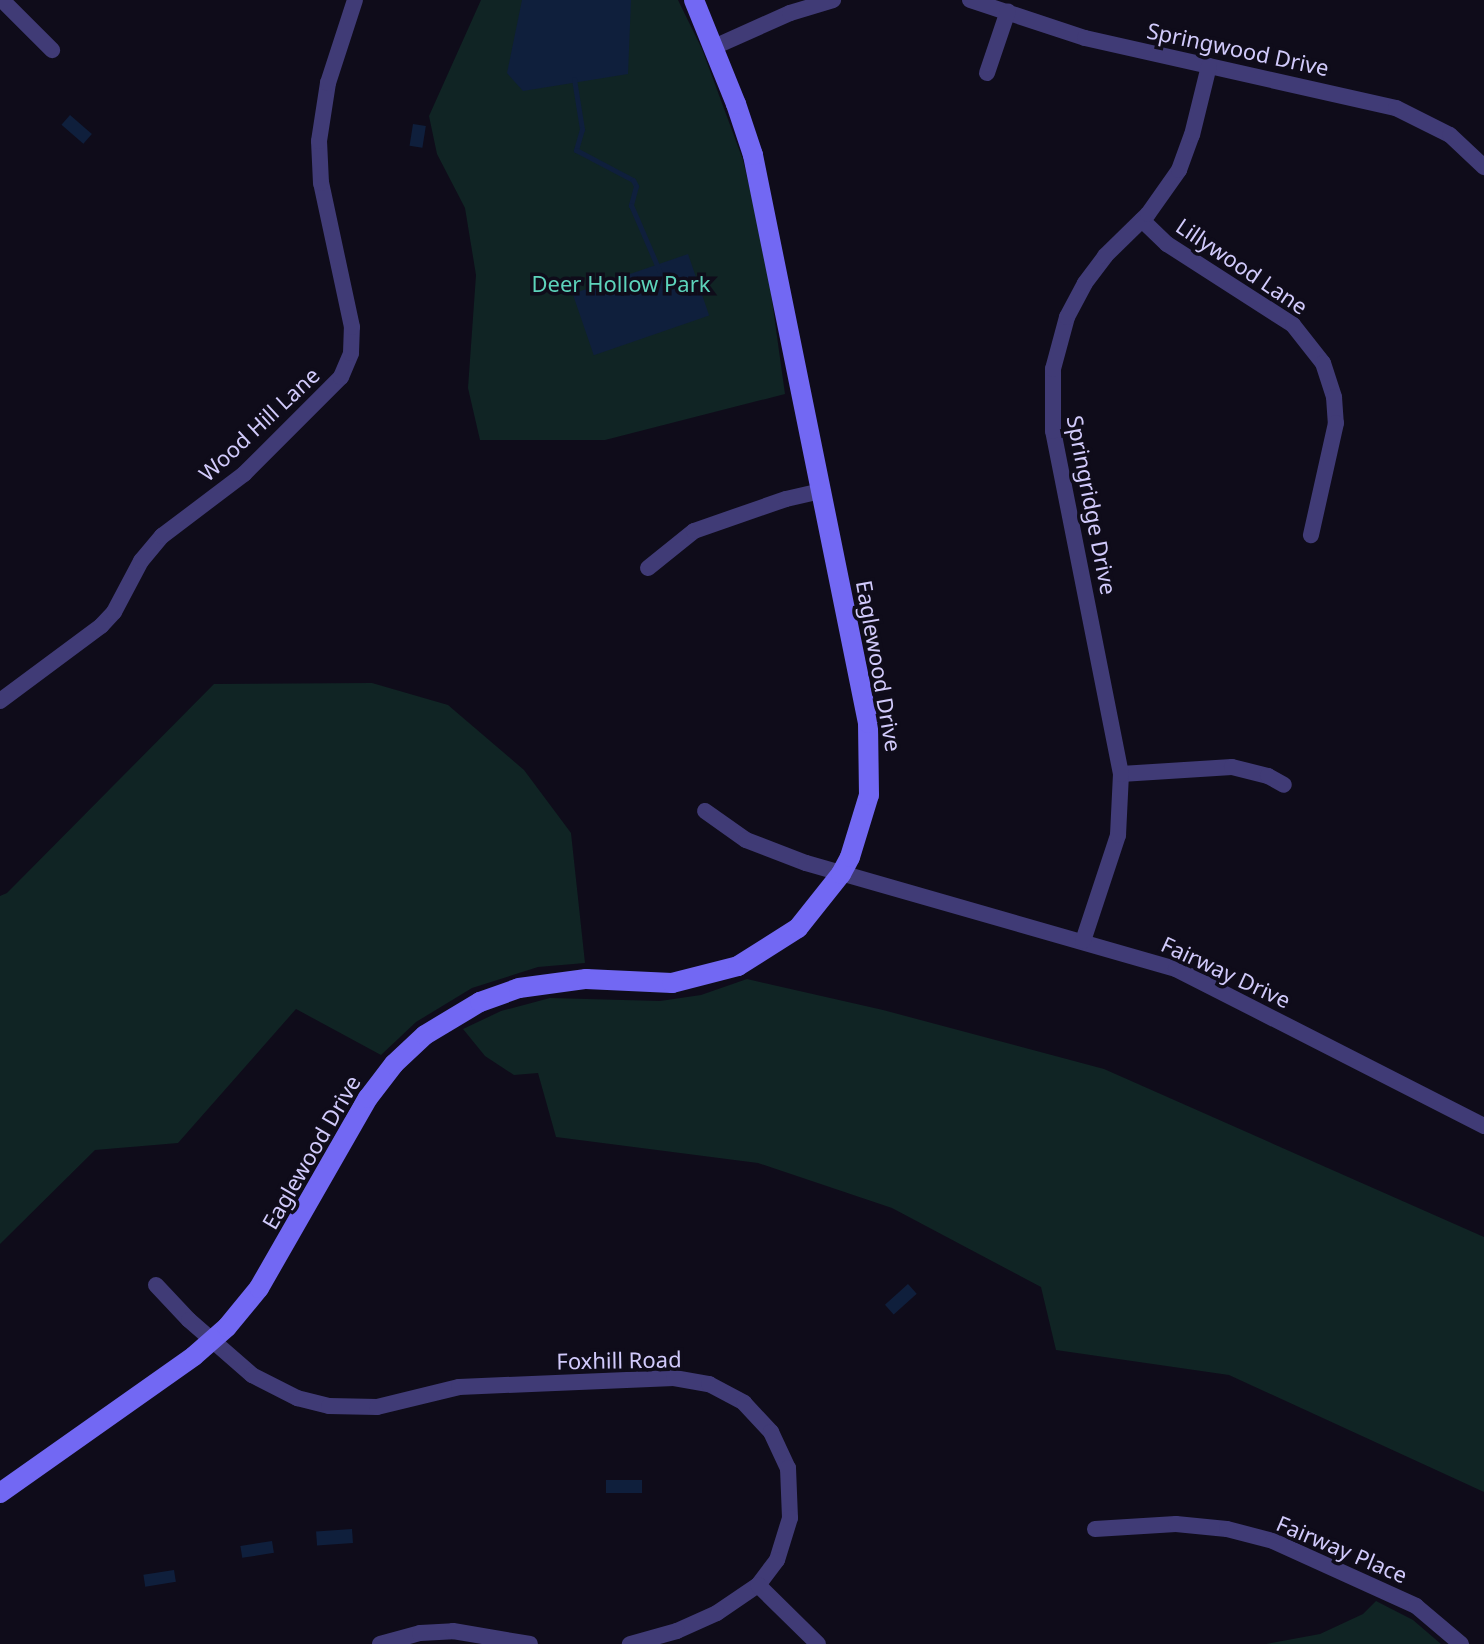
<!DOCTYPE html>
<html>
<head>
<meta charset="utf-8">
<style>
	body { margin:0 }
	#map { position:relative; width:1484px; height:1644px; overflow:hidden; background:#0f0c1a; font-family:"Noto Sans",sans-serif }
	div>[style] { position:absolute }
	.green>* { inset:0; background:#102424 }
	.water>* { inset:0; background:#0f1f3c; transform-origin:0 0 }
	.stream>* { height:5px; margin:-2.5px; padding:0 2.5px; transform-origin:2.5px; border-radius:2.5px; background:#0f1f3c }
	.street>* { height:16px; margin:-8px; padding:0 8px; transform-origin:8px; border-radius:8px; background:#403b76 }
	.secondary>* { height:20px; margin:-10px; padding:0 10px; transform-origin:10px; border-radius:10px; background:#7268f3 }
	span { translate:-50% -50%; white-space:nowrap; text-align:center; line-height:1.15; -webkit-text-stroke:7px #0f0c1a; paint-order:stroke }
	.street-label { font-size:22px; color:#d1cafb }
	.park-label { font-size:22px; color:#5dd3bb }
</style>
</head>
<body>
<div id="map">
	<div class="green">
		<i style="clip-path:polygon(481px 0,678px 0,702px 49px,743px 160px,766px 257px,785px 394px,605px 440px,480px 440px,468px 388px,476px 275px,465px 208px,437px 154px,429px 116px)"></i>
		<i style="clip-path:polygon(372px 683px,448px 705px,524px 770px,571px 833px,585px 963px,538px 967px,472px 988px,416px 1022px,381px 1055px,296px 1009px,178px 1143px,95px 1150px,0 1244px,0 896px,7px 893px,214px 684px)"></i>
		<i style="clip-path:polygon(747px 979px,883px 1010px,1104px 1069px,1484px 1237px,1484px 1492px,1229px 1375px,1056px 1350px,1041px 1287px,892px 1208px,758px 1163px,556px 1137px,538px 1073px,514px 1075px,485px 1056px,463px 1029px,501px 1011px,550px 998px,660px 1001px,701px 995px)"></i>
		<i style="clip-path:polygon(1376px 1601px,1413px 1620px,1441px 1644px,1266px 1644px,1320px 1634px,1363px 1614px)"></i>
	</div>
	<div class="water">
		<i style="clip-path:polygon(522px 0,631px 0,628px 74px,523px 91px,507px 73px)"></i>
		<i style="left:70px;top:115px;width:29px;height:13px;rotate:41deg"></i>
		<i style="left:413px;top:124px;width:13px;height:22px;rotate:9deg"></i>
		<i style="left:688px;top:254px;width:65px;height:122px;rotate:71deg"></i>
		<i style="left:908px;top:1284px;width:13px;height:31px;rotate:48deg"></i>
		<i style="left:606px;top:1480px;width:36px;height:13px"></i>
		<i style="left:352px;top:1529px;width:14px;height:36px;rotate:86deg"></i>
		<i style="left:272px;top:1541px;width:12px;height:32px;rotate:81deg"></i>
		<i style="left:174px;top:1570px;width:12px;height:31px;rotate:81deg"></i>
	</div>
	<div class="stream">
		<i style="left:574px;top:79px;width:51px;rotate:80.9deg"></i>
		<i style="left:582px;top:129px;width:22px;rotate:106deg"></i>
		<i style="left:576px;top:150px;width:64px;rotate:27.8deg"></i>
		<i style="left:633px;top:180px;width:7px;rotate:63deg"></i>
		<i style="left:636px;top:186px;width:20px;rotate:105deg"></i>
		<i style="left:631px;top:205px;width:71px;rotate:66.7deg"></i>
	</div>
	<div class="street">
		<i style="left:2px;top:0;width:71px;rotate:45deg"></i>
		<i style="left:970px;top:0;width:121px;rotate:18.3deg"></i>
		<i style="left:1085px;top:38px;width:319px;rotate:12.7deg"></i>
		<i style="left:1396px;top:108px;width:60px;rotate:26.6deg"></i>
		<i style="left:1450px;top:135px;width:47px;rotate:43.3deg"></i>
		<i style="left:714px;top:47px;width:83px;rotate:-24.1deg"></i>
		<i style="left:790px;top:13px;width:45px;rotate:-16.8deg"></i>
		<i style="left:987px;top:73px;width:65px;rotate:-71.3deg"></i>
		<i style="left:1142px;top:220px;width:35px;rotate:44deg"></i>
		<i style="left:1167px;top:244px;width:150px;rotate:32.7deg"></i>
		<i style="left:1293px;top:325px;width:48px;rotate:51.7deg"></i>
		<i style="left:1323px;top:363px;width:36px;rotate:72deg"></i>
		<i style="left:1334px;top:397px;width:26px;rotate:86deg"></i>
		<i style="left:1336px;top:423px;width:115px;rotate:102.6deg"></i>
		<i style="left:648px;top:568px;width:59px;rotate:-38.8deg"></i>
		<i style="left:694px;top:531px;width:97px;rotate:-19.2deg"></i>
		<i style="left:786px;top:499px;width:37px;rotate:-13deg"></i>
		<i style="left:0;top:701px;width:126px;rotate:-36.6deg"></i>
		<i style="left:101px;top:626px;width:19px;rotate:-47deg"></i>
		<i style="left:114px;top:612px;width:58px;rotate:-62.1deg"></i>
		<i style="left:141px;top:561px;width:33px;rotate:-50deg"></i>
		<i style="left:162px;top:536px;width:103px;rotate:-37.1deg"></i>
		<i style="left:244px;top:474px;width:137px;rotate:-45deg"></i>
		<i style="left:341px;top:377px;width:26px;rotate:-67deg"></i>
		<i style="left:351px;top:353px;width:26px;rotate:-88deg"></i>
		<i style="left:352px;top:327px;width:147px;rotate:-102.1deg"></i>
		<i style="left:321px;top:183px;width:42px;rotate:-92.7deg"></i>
		<i style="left:319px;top:141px;width:59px;rotate:-81.2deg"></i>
		<i style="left:328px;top:83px;width:87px;rotate:-72deg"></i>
		<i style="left:1121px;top:774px;width:111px;rotate:-3.6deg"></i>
		<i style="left:1232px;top:767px;width:37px;rotate:14deg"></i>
		<i style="left:1268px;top:776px;width:18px;rotate:29deg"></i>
		<i style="left:705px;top:811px;width:50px;rotate:35.3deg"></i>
		<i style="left:746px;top:840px;width:64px;rotate:21deg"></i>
		<i style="left:806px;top:863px;width:385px;rotate:16deg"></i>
		<i style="left:1176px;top:969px;width:346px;rotate:27deg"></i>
		<i style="left:1083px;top:941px;width:112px;rotate:-71.7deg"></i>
		<i style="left:1118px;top:835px;width:61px;rotate:-87.2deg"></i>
		<i style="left:1121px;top:774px;width:350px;rotate:-101.2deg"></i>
		<i style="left:1053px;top:431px;width:62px;rotate:-90deg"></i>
		<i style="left:1053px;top:369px;width:54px;rotate:-74.9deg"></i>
		<i style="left:1067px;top:317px;width:38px;rotate:-62deg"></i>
		<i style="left:1085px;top:283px;width:34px;rotate:-53deg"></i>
		<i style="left:1105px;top:256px;width:60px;rotate:-44.3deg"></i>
		<i style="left:1148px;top:214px;width:54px;rotate:-54.8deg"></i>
		<i style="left:1179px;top:170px;width:37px;rotate:-70deg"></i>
		<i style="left:1192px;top:135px;width:71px;rotate:-76.2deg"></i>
		<i style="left:156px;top:1285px;width:48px;rotate:46.7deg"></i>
		<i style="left:189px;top:1320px;width:84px;rotate:41.1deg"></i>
		<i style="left:252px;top:1375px;width:51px;rotate:27.1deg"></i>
		<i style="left:297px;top:1398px;width:33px;rotate:14deg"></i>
		<i style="left:329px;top:1406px;width:48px;rotate:1.2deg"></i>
		<i style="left:377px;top:1407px;width:84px;rotate:-13.7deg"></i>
		<i style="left:459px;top:1387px;width:215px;rotate:-2.4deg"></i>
		<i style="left:674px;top:1378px;width:36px;rotate:10deg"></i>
		<i style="left:709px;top:1384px;width:40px;rotate:28deg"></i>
		<i style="left:744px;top:1403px;width:40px;rotate:47deg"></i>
		<i style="left:771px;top:1432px;width:40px;rotate:65deg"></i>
		<i style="left:788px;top:1468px;width:50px;rotate:87.7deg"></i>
		<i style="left:790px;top:1518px;width:44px;rotate:107.2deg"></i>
		<i style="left:777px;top:1560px;width:31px;rotate:127deg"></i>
		<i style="left:758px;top:1585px;width:50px;rotate:145.7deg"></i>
		<i style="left:717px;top:1613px;width:44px;rotate:155.8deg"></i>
		<i style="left:677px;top:1631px;width:49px;rotate:164.5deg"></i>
		<i style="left:1095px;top:1529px;width:81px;rotate:-3.5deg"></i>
		<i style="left:1176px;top:1524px;width:51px;rotate:5.6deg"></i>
		<i style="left:1227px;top:1529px;width:48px;rotate:14.6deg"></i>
		<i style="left:1273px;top:1541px;width:157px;rotate:24.4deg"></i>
		<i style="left:1416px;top:1606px;width:59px;rotate:40.2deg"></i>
		<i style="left:758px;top:1585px;width:84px;rotate:44.5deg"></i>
		<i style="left:380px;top:1644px;width:41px;rotate:-15.4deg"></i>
		<i style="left:420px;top:1633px;width:33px;rotate:-3deg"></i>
		<i style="left:453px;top:1631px;width:78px;rotate:9.6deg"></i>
	</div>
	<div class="secondary">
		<i style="left:0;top:1493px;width:237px;rotate:-35.2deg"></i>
		<i style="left:194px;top:1356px;width:44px;rotate:-41.3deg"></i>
		<i style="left:227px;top:1327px;width:50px;rotate:-50.6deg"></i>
		<i style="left:259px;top:1288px;width:219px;rotate:-60.2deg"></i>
		<i style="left:368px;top:1098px;width:43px;rotate:-52.6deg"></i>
		<i style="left:394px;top:1064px;width:42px;rotate:-43.1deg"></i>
		<i style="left:425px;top:1035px;width:64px;rotate:-31deg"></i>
		<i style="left:480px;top:1002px;width:41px;rotate:-19.7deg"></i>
		<i style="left:519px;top:988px;width:68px;rotate:-7.7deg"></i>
		<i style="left:586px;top:979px;width:86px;rotate:2.7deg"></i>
		<i style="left:672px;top:983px;width:68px;rotate:-14.4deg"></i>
		<i style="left:738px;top:966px;width:71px;rotate:-32.3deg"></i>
		<i style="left:798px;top:928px;width:69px;rotate:-51.5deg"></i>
		<i style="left:841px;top:874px;width:19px;rotate:-62deg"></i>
		<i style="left:850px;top:857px;width:65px;rotate:-73deg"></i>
		<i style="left:869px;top:795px;width:72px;rotate:-90.8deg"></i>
		<i style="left:868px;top:723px;width:580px;rotate:-101.45deg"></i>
		<i style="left:753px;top:155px;width:54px;rotate:-108.4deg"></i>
		<i style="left:736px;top:104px;width:112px;rotate:-112deg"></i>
	</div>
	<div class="street-label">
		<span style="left:1238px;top:49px;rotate:12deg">Springwood Drive</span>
		<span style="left:1242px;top:266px;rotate:34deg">Lillywood Lane</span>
		<span style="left:259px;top:424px;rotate:-43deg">Wood Hill Lane</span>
		<span style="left:1092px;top:505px;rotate:79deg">Springridge Drive</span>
		<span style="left:879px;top:666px;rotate:80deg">Eaglewood Drive</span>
		<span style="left:1226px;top:972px;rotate:25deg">Fairway Drive</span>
		<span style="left:311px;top:1152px;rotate:-60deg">Eaglewood Drive</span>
		<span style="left:619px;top:1360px;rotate:-1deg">Foxhill Road</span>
		<span style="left:1342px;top:1549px;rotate:23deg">Fairway Place</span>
	</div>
	<div class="park-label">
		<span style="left:621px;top:284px">Deer Hollow Park</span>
	</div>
</div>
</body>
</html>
